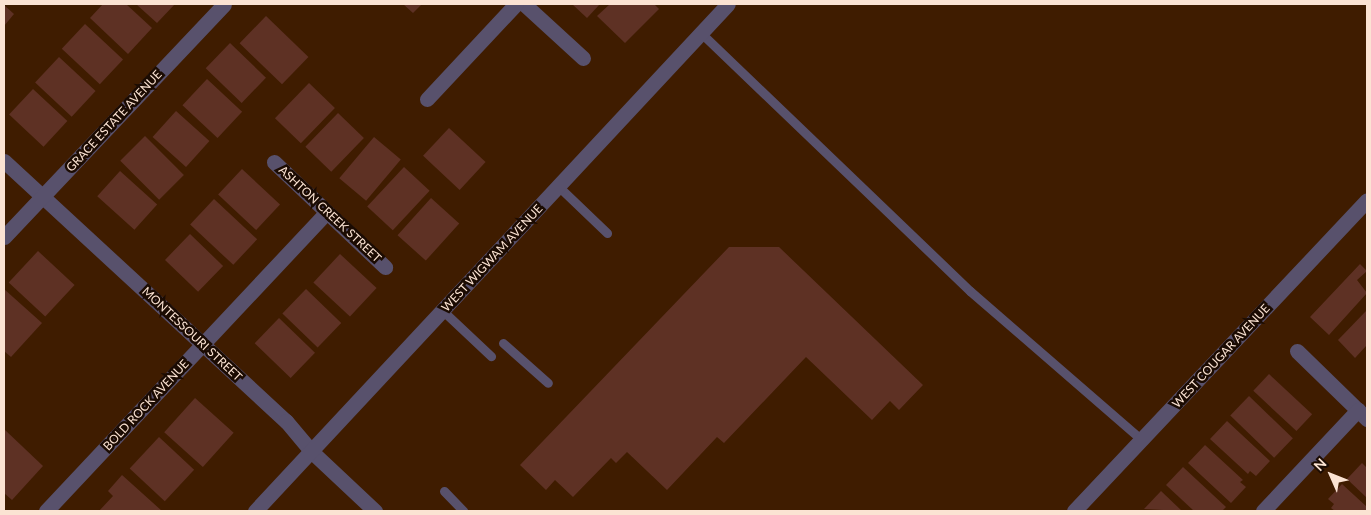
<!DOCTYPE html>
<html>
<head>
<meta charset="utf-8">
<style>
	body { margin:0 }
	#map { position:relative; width:1371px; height:515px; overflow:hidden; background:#3f1c00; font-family:Lato,sans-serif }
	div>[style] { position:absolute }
	.building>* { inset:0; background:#5e3124; transform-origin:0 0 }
	.service>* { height:9px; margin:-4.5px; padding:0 4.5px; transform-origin:4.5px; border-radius:4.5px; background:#58516c }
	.minor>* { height:15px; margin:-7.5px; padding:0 7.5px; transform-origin:7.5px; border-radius:7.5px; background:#58516c }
	.tertiary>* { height:15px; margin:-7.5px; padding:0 7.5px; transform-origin:7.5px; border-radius:7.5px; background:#58516c }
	span { translate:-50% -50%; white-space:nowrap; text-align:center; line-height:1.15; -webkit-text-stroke:5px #1b0b02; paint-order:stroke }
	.street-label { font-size:12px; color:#fbe3d3 }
	.frame { position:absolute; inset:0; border:5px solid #fbe3d3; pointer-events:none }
	.north { position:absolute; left:1306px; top:450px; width:50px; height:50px; -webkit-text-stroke:4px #1b0b02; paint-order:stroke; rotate:314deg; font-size:14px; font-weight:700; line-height:20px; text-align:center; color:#fbe3d3 }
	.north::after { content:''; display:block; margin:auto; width:18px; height:22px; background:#fbe3d3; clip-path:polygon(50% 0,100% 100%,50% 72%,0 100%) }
</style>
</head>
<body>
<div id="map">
	<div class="building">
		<i style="clip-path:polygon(103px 4px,126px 4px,152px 28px,128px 54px,90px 18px)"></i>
		<i style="clip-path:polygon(136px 4px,175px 4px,157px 23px)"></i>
		<i style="clip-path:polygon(403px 4px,422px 4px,413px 13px)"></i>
		<i style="clip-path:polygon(572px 4px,600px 4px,587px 18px)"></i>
		<i style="clip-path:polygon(610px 4px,654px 4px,659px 9px,625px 43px,597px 16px)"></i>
		<i style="clip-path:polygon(4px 5px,14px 14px,4px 26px)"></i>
		<i style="left:266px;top:16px;width:59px;height:38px;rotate:44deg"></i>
		<i style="left:85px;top:24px;width:52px;height:34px;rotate:43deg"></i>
		<i style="left:230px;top:43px;width:50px;height:35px;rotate:44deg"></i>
		<i style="left:59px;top:57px;width:50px;height:35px;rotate:43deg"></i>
		<i style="left:207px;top:79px;width:48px;height:36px;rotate:43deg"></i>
		<i style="left:309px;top:83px;width:36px;height:49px;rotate:44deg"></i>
		<i style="left:33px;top:89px;width:47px;height:35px;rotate:43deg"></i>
		<i style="left:176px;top:111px;width:45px;height:35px;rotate:42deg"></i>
		<i style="left:338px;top:113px;width:36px;height:47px;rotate:44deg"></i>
		<i style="left:449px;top:128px;width:50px;height:38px;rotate:43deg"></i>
		<i style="left:145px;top:136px;width:55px;height:35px;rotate:45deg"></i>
		<i style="left:374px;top:137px;width:35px;height:54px;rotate:40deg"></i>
		<i style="left:404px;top:167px;width:35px;height:54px;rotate:43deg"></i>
		<i style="left:242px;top:169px;width:52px;height:35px;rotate:43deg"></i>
		<i style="left:120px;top:171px;width:50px;height:34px;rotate:42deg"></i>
		<i style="left:431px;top:198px;width:38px;height:50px;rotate:42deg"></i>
		<i style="left:214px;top:199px;width:59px;height:35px;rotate:43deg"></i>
		<i style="left:190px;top:234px;width:46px;height:36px;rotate:44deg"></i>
		<i style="clip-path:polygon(729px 247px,779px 247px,923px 385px,899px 410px,890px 401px,872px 420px,806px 357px,724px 443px,717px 437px,667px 490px,627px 452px,616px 463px,611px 458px,573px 497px,555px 480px,546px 490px,520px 465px)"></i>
		<i style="left:38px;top:251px;width:50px;height:43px;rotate:43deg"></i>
		<i style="left:340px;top:254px;width:50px;height:39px;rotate:43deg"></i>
		<i style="clip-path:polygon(1360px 264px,1367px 271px,1357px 280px,1367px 293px,1329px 335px,1310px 317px)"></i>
		<i style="clip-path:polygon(4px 289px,42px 323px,11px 357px,4px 351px)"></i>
		<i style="left:306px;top:289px;width:49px;height:34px;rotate:44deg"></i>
		<i style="clip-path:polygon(1367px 310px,1367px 345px,1355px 358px,1338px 340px)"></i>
		<i style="left:279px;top:318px;width:50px;height:35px;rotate:44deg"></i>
		<i style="left:1269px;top:374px;width:59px;height:23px;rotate:43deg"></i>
		<i style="left:1249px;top:396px;width:61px;height:27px;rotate:44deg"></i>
		<i style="left:195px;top:398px;width:52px;height:46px;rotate:42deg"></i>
		<i style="clip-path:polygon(1227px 421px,1270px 461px,1256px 476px,1250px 471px,1248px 474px,1210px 439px)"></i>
		<i style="clip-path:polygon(4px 429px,43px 466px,12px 500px,4px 493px)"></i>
		<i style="left:159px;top:437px;width:48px;height:43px;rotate:43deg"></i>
		<i style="clip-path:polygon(1205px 445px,1243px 480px,1240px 482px,1246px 487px,1231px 503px,1188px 463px)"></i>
		<i style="clip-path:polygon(1362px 463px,1367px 468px,1367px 498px,1347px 479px)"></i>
		<i style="clip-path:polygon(1183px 467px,1226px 507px,1222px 511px,1194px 511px,1166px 485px)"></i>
		<i style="clip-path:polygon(122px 475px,162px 511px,99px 511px,113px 496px,108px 491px)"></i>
		<i style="clip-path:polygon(1342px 484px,1367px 507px,1367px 511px,1335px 511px,1331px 508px,1334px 504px,1328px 499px)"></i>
		<i style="clip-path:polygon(1161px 491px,1182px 511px,1144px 509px)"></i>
	</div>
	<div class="service">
		<i style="left:701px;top:33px;width:373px;rotate:43.8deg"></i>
		<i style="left:970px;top:291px;width:228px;rotate:40.9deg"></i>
		<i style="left:558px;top:186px;width:68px;rotate:43.8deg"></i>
		<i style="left:443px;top:311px;width:66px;rotate:43.2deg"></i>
		<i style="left:503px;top:343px;width:60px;rotate:41.6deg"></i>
		<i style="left:444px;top:491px;width:28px;rotate:46deg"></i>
	</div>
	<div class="minor">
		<i style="left:524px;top:4px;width:80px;rotate:42.5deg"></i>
		<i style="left:427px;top:99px;width:130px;rotate:-46.9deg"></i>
		<i style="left:4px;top:161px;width:384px;rotate:42.7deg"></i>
		<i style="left:286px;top:421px;width:39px;rotate:50deg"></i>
		<i style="left:311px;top:451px;width:88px;rotate:43.2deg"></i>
		<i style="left:274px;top:162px;width:153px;rotate:43.4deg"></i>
		<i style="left:4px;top:237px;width:320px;rotate:-46.6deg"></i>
		<i style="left:1297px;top:351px;width:98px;rotate:44.2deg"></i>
		<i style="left:46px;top:511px;width:410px;rotate:-46.8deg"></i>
		<i style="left:1074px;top:511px;width:427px;rotate:-46.7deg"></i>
		<i style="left:1263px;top:511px;width:139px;rotate:-46.8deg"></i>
	</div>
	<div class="tertiary">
		<i style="left:255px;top:511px;width:693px;rotate:-46.99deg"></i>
	</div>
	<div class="street-label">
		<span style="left:114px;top:121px;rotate:-47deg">GRACE ESTATE AVENUE</span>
		<span style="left:330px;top:214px;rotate:43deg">ASHTON CREEK STREET</span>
		<span style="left:492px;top:258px;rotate:-47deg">WEST WIGWAM AVENUE</span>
		<span style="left:192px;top:334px;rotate:43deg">MONTESSOURI STREET</span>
		<span style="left:1221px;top:356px;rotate:-47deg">WEST COUGAR AVENUE</span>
		<span style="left:146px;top:405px;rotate:-47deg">BOLD ROCK AVENUE</span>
	</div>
	<div class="frame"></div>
	<div class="north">N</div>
</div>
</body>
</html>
